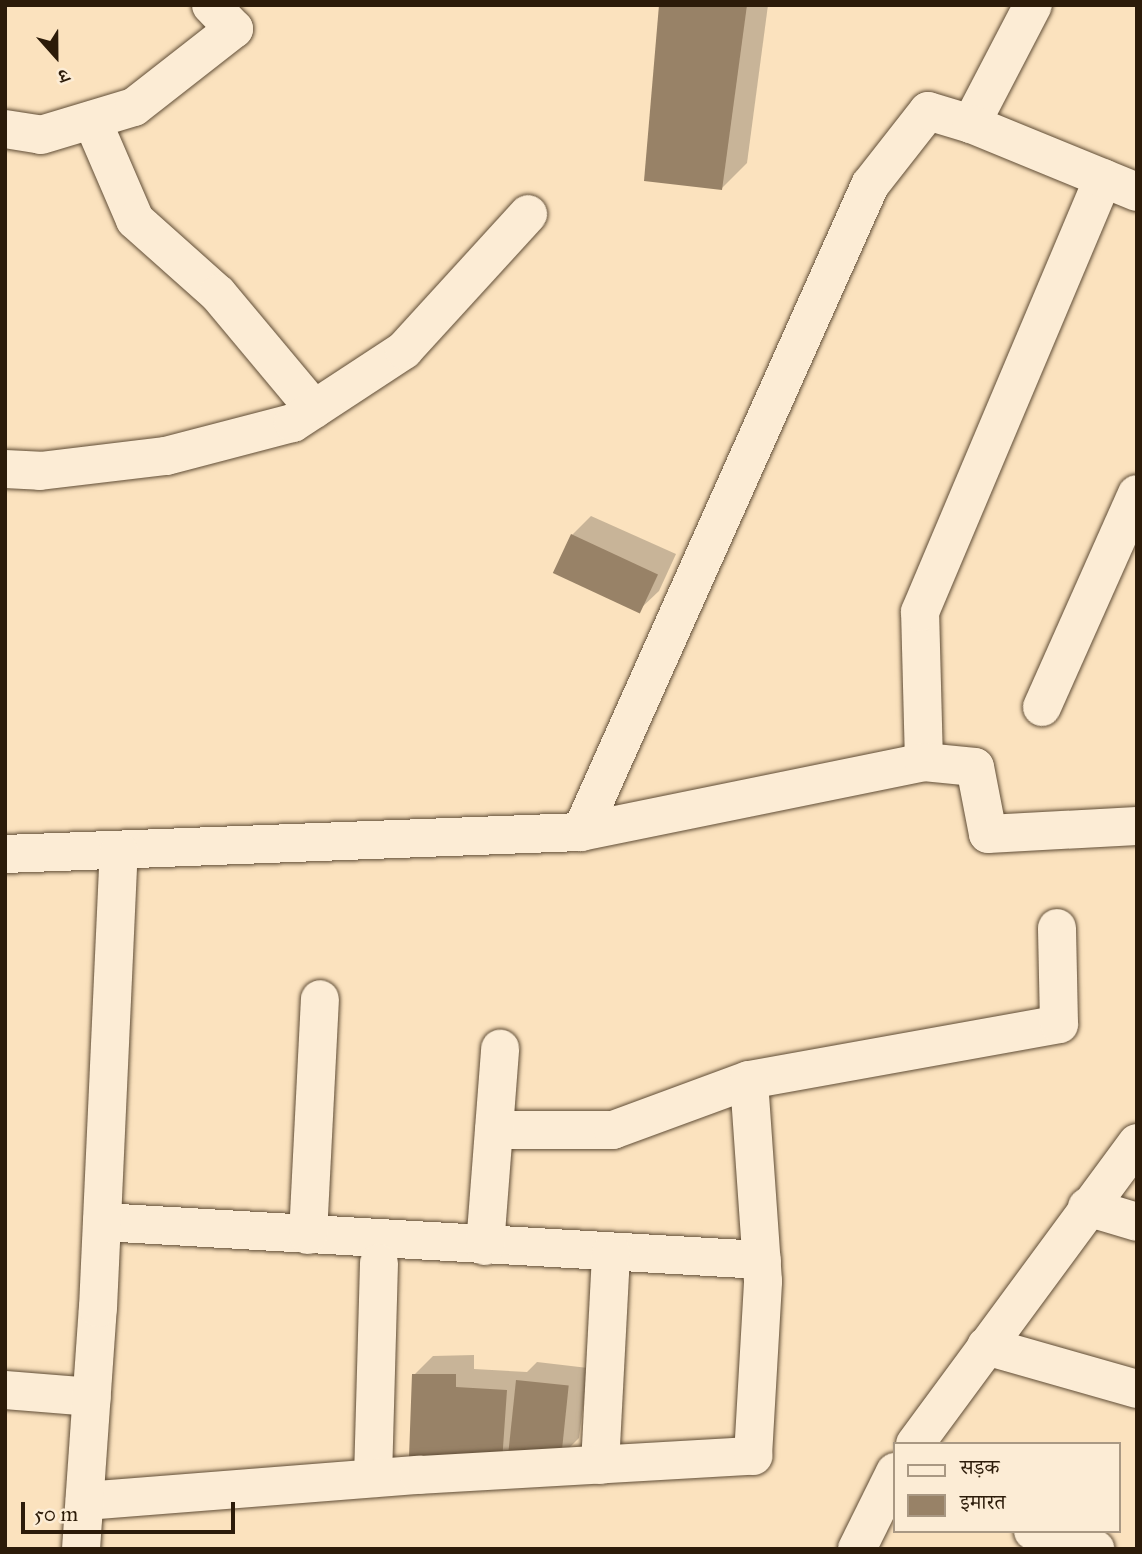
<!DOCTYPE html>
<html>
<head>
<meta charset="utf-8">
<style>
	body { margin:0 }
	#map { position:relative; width:1142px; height:1554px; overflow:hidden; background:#fbe2be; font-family:"IM FELL Great Primer","Noto Serif Devanagari",serif }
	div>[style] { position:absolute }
	.shadow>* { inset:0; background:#0003 }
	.building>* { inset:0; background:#988267; transform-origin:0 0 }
	.roads { filter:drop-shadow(0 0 2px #604d36) drop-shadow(0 0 2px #604d36) }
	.minor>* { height:38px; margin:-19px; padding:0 19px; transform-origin:19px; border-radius:19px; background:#fcecd5 }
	span { translate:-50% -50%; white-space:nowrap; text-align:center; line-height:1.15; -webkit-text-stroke:7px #fcecd5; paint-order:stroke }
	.frame { position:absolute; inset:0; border:7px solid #2c1b09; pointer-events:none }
	.legend { position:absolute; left:893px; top:1442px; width:228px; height:91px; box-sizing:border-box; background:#fcecd5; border:2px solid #a99883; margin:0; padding:9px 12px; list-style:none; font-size:21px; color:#2c1b09 }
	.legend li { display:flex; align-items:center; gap:14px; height:35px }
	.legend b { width:35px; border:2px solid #a99883 }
	.north { position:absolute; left:21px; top:21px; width:70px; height:70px; -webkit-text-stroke:5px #fcecd5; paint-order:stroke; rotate:159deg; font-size:19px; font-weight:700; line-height:28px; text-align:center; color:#2c1b09 }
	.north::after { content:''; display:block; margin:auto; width:24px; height:32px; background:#2c1b09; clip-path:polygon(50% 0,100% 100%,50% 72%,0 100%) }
	.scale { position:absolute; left:21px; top:1502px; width:214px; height:32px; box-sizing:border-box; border:4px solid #2c1b09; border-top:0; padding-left:9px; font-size:21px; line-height:24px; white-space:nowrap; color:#2c1b09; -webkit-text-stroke:5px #fcecd5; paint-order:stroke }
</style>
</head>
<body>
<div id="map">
	<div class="shadow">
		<i style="clip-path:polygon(661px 5px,768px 5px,747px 163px,722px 188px)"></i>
		<i style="clip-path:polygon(591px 516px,676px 554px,659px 591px,639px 610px,572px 535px)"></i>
		<i style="clip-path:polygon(474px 1355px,474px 1369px,527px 1372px,537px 1362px,588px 1368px,579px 1438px,560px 1457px,502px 1460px,414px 1375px,433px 1356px)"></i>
	</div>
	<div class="building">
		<i style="clip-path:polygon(659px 5px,747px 5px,722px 190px,644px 181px)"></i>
		<i style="left:571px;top:534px;width:96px;height:43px;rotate:25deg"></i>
		<i style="clip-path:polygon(412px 1374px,456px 1374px,456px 1387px,507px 1390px,502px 1462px,409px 1457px)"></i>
		<i style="left:516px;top:1380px;width:53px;height:74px;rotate:6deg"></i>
	</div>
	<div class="roads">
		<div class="minor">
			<i style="left:92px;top:120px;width:109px;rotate:66.7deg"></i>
			<i style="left:135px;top:220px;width:111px;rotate:41.7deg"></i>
			<i style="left:218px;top:294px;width:150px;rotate:50.1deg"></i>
			<i style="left:971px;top:124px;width:134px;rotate:-62.5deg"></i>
			<i style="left:5px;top:129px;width:36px;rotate:9deg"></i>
			<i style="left:41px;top:135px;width:97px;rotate:-16.8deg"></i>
			<i style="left:134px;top:107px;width:127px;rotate:-38deg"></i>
			<i style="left:234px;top:29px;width:33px;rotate:-134deg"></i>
			<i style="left:5px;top:469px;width:35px;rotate:3deg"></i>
			<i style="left:40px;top:471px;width:127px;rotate:-6.8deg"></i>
			<i style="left:166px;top:456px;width:131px;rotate:-14.6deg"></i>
			<i style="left:293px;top:423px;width:133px;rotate:-33.3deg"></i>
			<i style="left:404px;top:350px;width:184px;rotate:-47.6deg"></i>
			<i style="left:1042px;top:707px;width:233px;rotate:-66deg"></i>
			<i style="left:924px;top:762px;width:150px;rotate:-91.5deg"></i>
			<i style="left:920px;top:612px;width:471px;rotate:-67.1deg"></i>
			<i style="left:581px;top:832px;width:709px;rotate:-65.93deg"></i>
			<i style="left:870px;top:185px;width:94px;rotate:-51.9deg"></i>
			<i style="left:928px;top:111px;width:45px;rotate:16.8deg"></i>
			<i style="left:971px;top:124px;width:179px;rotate:22.3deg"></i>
			<i style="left:5px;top:854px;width:576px;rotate:-2.19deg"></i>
			<i style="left:581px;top:832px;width:350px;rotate:-11.5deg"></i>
			<i style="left:924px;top:762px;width:51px;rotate:5.6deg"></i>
			<i style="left:975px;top:767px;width:68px;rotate:79deg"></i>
			<i style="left:988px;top:834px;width:149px;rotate:-3.1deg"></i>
			<i style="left:494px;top:1130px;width:119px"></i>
			<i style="left:613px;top:1130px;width:145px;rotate:-20.2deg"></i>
			<i style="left:749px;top:1080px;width:315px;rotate:-10.2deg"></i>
			<i style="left:1059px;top:1024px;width:96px;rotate:-91.2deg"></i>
			<i style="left:1087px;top:1207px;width:52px;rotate:16.7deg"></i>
			<i style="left:102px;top:1222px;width:661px;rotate:3.3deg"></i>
			<i style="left:308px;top:1235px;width:236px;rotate:-87.1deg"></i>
			<i style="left:485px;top:1246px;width:198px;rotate:-85.6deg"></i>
			<i style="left:986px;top:1346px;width:157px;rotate:15.9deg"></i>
			<i style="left:5px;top:1390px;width:87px;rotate:4.6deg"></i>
			<i style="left:915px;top:1444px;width:374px;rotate:-53.6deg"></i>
			<i style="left:600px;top:1465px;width:213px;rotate:-87deg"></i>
			<i style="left:373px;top:1478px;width:215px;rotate:-88.4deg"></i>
			<i style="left:85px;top:1501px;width:335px;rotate:-4.5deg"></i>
			<i style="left:419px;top:1475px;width:335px;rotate:-3.3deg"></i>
			<i style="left:753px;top:1456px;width:175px;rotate:-86.7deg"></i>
			<i style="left:763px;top:1281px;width:201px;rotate:-94deg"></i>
			<i style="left:1033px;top:1531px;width:65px;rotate:16.2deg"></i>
			<i style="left:81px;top:1549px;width:242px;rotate:-86deg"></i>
			<i style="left:98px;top:1308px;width:457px;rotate:-87.4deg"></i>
			<i style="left:857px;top:1549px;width:86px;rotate:-63.7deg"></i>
		</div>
	</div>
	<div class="frame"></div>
	<ul class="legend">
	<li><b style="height:9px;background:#fcecd5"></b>सड़क</li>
	<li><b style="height:19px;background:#988267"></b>इमारत</li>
	</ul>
	<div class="north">उ</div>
	<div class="scale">50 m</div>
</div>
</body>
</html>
